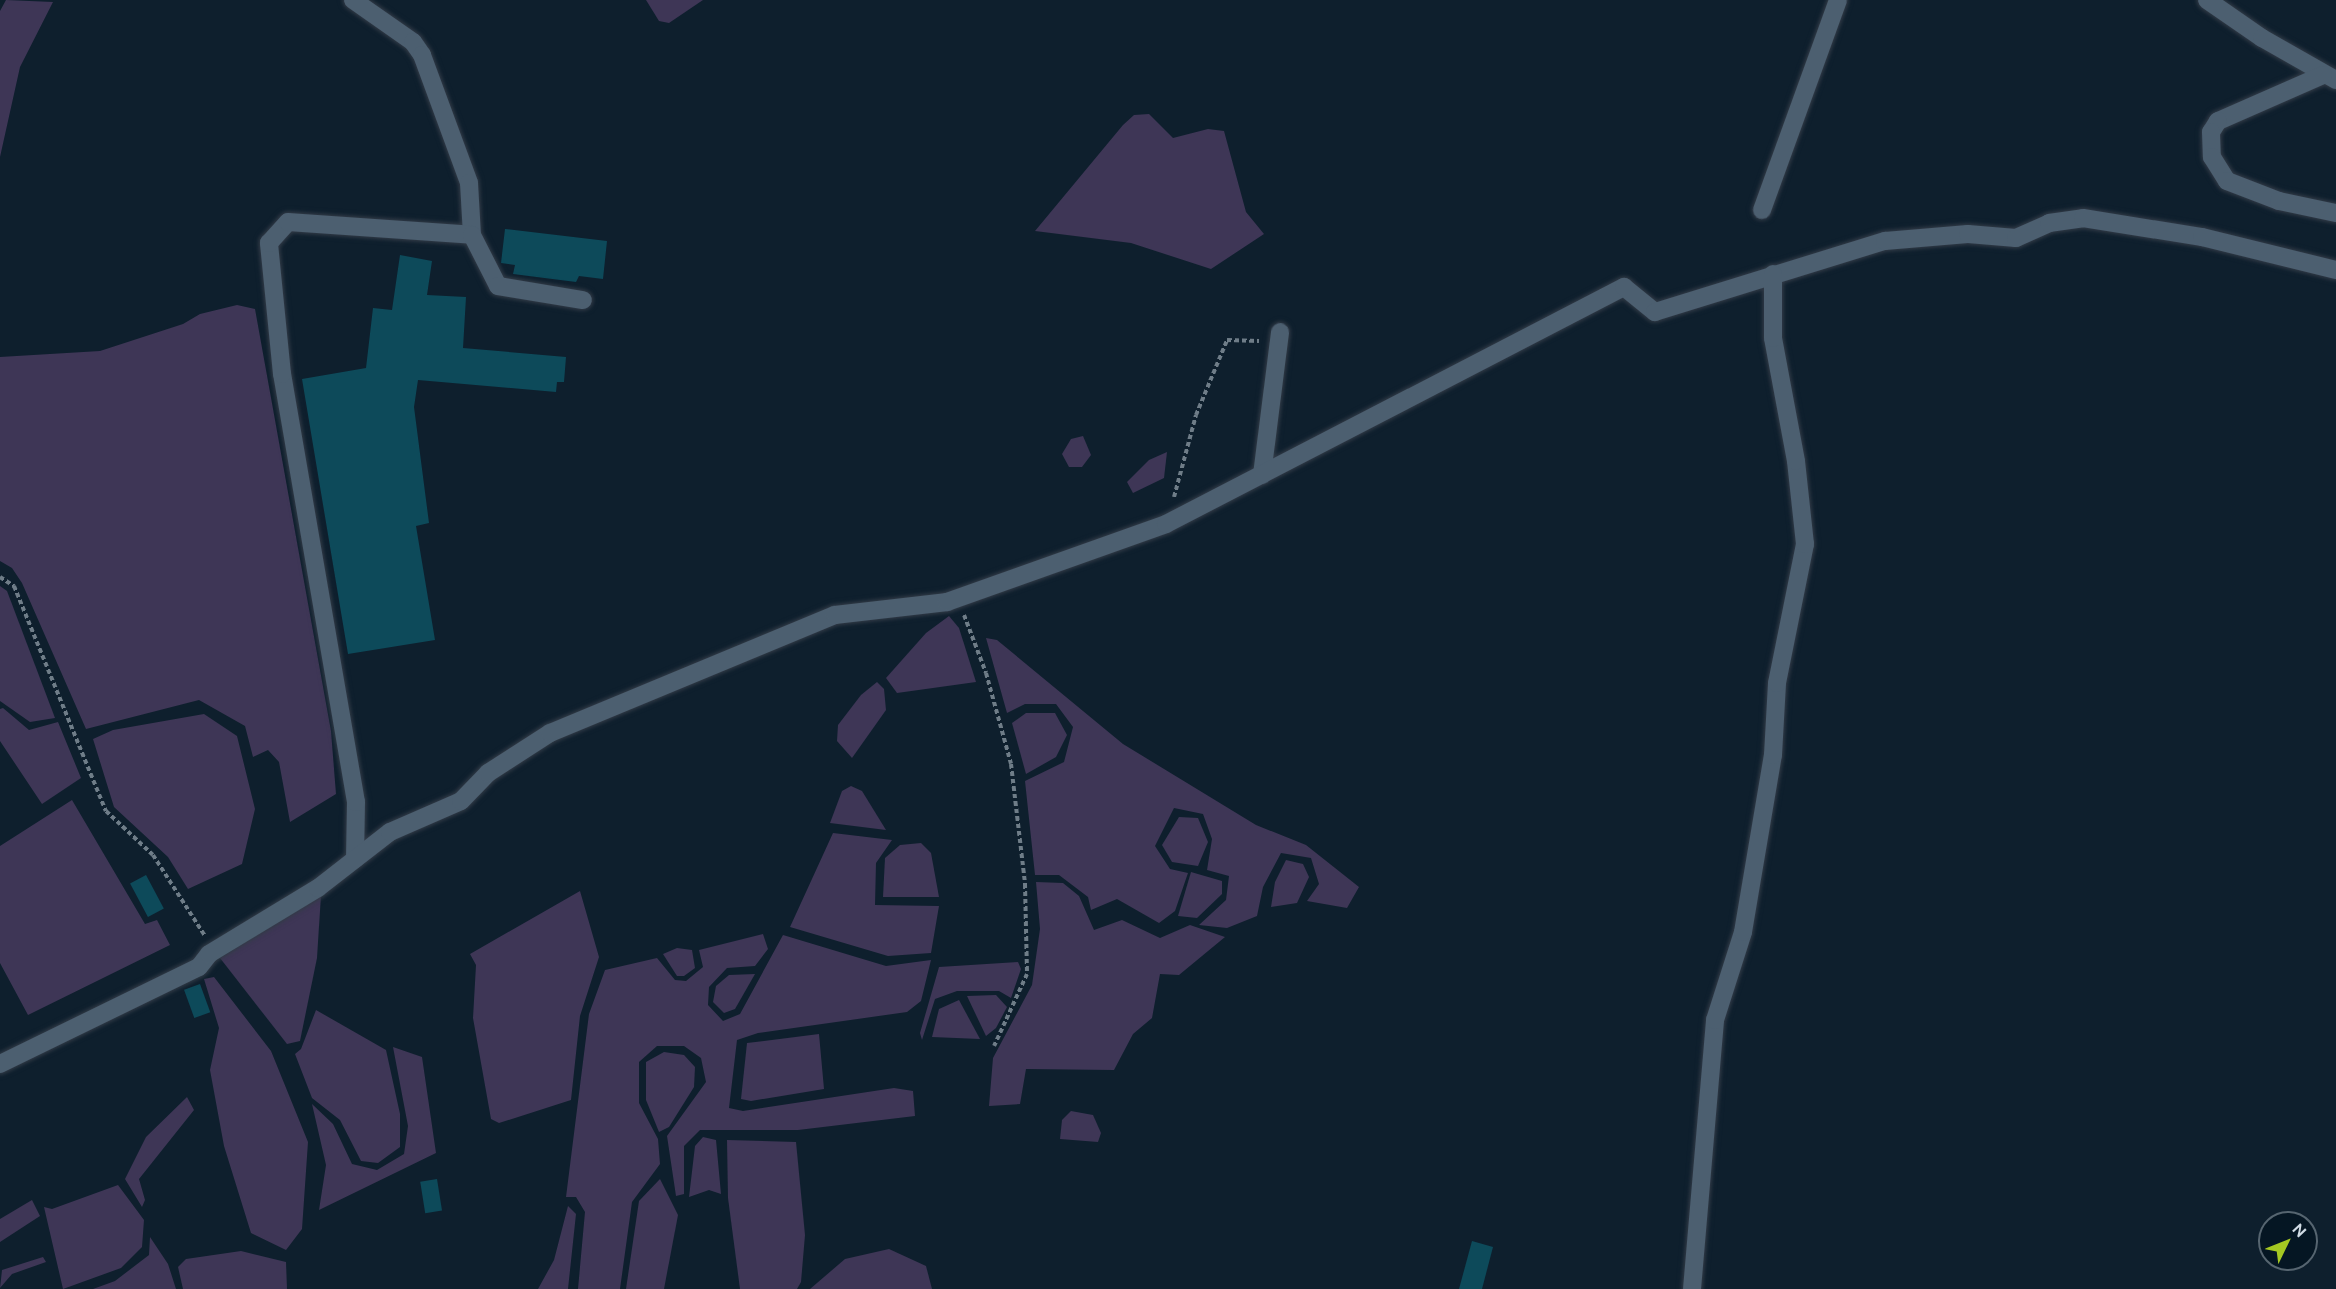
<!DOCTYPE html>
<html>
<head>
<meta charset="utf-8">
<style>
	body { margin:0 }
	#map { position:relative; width:2336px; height:1289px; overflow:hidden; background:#0e1f2d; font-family:Ubuntu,sans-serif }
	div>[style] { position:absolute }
	.green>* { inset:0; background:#3e3656 }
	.building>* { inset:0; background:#0d4a5a; transform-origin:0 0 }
	.path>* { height:4px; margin-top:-2px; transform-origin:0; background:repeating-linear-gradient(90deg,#6f7d88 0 4.5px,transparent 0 7.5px) }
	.roads { filter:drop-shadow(0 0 2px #323b47) drop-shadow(0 0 2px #323b47) }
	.minor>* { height:18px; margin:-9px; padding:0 9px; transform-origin:9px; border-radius:9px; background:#4c5f70 }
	span { translate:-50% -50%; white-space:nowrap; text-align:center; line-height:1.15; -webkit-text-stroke:5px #051623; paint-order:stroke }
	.north { position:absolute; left:2258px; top:1211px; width:60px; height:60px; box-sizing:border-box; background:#051623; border:2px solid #566570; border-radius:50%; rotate:47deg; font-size:16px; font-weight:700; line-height:24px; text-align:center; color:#d0dbe4 }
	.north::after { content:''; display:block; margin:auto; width:21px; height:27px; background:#a5c822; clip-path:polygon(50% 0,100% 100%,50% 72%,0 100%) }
</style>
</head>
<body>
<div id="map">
	<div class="green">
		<i style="clip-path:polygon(6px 0,53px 2px,20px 67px,0 157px,0 11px)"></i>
		<i style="clip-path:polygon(646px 0,703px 0,669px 23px,659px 21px)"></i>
		<i style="clip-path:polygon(1149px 114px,1173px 138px,1208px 129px,1224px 131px,1246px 212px,1264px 234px,1211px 269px,1131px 243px,1035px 231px,1123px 125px,1134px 115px)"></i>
		<i style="clip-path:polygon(237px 305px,255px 309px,331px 731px,336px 794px,290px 822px,279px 762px,268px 750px,253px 757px,245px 726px,199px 700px,86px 729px,22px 583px,12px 568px,0 561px,0 357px,100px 351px,183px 324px,200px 314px)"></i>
		<i style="clip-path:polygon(1083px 436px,1091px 455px,1082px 467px,1069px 467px,1062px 454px,1071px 439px)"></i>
		<i style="clip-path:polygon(1167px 452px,1164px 478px,1133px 493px,1127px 482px,1149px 460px)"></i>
		<i style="clip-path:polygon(0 586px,7px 591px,55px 718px,30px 722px,0 701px)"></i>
		<i style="clip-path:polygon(949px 616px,959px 628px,976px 682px,897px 693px,886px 678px,926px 633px)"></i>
		<i style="clip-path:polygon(986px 638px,997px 640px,1123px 744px,1256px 825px,1306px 845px,1359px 887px,1347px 908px,1307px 901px,1319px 884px,1311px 858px,1281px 853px,1263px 887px,1257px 916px,1227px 928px,1199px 925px,1226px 900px,1229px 876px,1207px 870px,1212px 839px,1203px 814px,1174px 808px,1155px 846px,1170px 869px,1188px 873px,1175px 911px,1159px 923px,1117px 899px,1091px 910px,1088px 897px,1059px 875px,1035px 875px,1025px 781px,1064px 762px,1073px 727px,1056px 704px,1025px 704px,1007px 713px)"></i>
		<i style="clip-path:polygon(877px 682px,884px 689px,886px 710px,852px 758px,837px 741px,838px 725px,861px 695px)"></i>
		<i style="clip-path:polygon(3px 708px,29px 730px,58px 722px,81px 778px,42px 804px,0 741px,0 709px)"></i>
		<i style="clip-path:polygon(1026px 713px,1055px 713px,1067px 735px,1056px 757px,1026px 774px,1012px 723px)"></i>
		<i style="clip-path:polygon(204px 714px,237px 736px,255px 809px,242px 864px,188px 889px,168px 857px,114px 807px,93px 739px,113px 730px)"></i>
		<i style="clip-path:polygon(851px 786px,862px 791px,886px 830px,830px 823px,842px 791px)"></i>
		<i style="clip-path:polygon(72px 800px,145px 924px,157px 920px,170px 945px,28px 1015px,0 963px,0 846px)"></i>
		<i style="clip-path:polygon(1179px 817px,1198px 818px,1208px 842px,1198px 866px,1172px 862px,1162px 845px)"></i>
		<i style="clip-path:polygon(833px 833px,892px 840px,876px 863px,875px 905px,939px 906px,931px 953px,888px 956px,790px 927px)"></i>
		<i style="clip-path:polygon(921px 843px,931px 853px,939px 897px,883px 897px,885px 858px,900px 845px)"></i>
		<i style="clip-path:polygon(1286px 860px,1303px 864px,1309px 877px,1297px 903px,1271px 907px,1275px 882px)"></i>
		<i style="clip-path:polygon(1191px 872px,1222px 881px,1222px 894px,1197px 918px,1178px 916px)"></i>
		<i style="clip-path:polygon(1036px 882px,1063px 883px,1079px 896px,1094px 930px,1122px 920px,1160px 938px,1190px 925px,1225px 937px,1179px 975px,1160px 974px,1152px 1018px,1133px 1034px,1114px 1070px,1026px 1069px,1020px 1104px,989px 1106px,993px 1058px,1032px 985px,1040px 929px)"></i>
		<i style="clip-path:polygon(580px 891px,599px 957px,580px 1016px,571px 1100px,499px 1123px,491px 1119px,473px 1018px,476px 965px,470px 954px)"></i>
		<i style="clip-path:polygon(321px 895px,317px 958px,300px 1041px,287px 1044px,220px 958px)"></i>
		<i style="clip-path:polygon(763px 934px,768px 949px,755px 966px,727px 968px,709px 987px,708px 1005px,723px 1021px,740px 1014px,783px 935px,886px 966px,931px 960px,921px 1001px,907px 1012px,758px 1033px,737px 1040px,729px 1108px,743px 1111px,894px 1088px,913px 1091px,915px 1116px,798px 1130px,700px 1130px,684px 1146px,684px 1194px,676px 1196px,667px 1136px,706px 1082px,701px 1058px,684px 1046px,657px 1046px,639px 1062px,639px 1103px,658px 1139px,660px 1164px,632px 1202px,620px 1289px,578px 1289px,585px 1212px,576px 1197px,566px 1197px,589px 1014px,605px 970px,657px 958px,675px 980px,686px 981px,703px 967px,699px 950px)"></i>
		<i style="clip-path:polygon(677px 948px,692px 950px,695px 968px,684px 976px,677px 976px,663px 954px)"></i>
		<i style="clip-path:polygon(1018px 962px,1021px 969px,1011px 998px,999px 991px,957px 991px,935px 999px,922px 1040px,920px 1033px,939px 967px)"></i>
		<i style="clip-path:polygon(755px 974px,735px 1009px,724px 1013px,713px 1002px,716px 986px,729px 975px)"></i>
		<i style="clip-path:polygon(214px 977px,271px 1051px,308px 1142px,302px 1229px,286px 1250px,251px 1233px,224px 1146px,210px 1070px,219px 1028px,204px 979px)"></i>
		<i style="clip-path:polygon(996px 995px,1007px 1007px,996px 1028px,986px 1036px,967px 996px)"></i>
		<i style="clip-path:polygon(959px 1000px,980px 1039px,932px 1037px,939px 1009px)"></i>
		<i style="clip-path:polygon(316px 1010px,386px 1050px,400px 1114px,400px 1147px,378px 1163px,361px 1161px,340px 1120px,312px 1098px,295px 1054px,301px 1049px)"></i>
		<i style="clip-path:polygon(819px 1034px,824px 1089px,751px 1101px,741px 1099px,747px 1043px)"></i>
		<i style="clip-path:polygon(393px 1047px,422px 1057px,436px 1153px,319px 1210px,326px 1165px,312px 1104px,333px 1124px,352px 1164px,377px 1170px,404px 1154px,408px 1126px)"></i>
		<i style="clip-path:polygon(664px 1052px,684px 1055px,695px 1067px,694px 1087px,669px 1127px,659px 1132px,646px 1100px,646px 1062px)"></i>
		<i style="clip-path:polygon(187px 1097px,194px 1110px,139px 1179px,145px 1200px,142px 1207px,125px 1179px,146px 1137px)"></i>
		<i style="clip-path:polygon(1071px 1111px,1093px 1115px,1101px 1133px,1098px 1142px,1060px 1139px,1062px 1120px)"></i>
		<i style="clip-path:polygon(703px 1137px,716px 1140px,721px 1194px,709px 1190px,689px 1197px,695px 1146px)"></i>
		<i style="clip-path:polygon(727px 1140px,796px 1142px,805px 1235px,801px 1282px,797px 1289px,740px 1289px,728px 1198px)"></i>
		<i style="clip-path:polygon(660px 1179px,678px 1215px,664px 1289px,626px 1289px,639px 1201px)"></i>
		<i style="clip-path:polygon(118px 1185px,144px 1220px,142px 1247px,121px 1268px,63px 1289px,44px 1207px,52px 1209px)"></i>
		<i style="clip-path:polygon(32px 1200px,40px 1216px,0 1242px,0 1219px)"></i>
		<i style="clip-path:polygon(568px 1206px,576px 1214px,568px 1289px,538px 1289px,554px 1260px)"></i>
		<i style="clip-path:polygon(150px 1237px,168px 1264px,176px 1289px,93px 1289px,115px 1281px,149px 1255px)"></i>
		<i style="clip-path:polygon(889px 1249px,926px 1266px,932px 1289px,810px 1289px,845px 1259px)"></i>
		<i style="clip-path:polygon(241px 1251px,286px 1262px,287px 1289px,183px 1289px,178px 1267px,186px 1259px)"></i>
		<i style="clip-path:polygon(43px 1257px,46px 1262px,12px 1274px,0 1288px,2px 1270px)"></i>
	</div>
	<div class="building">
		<i style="clip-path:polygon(505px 229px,607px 241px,603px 279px,579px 276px,576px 282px,513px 274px,515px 265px,501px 263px)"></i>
		<i style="clip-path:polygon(400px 255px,432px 261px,427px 295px,466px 297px,463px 348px,566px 357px,564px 382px,557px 382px,556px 392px,418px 380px,414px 407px,429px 523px,416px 526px,435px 640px,348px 654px,302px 379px,366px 368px,373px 308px,392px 310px)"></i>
		<i style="left:146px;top:875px;width:38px;height:18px;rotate:62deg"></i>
		<i style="left:200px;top:984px;width:30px;height:17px;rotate:70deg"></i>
		<i style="left:437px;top:1179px;width:32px;height:17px;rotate:81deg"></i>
		<i style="clip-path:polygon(1472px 1241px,1493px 1247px,1482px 1289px,1459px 1289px)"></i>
	</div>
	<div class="path">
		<i style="left:1174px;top:497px;width:85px;rotate:-75deg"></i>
		<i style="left:1196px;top:415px;width:81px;rotate:-67.5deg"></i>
		<i style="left:1227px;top:340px;width:32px;rotate:2deg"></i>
		<i style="left:0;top:577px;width:17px;rotate:33deg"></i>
		<i style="left:14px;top:586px;width:243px;rotate:67.8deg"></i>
		<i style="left:106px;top:811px;width:64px;rotate:43.1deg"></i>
		<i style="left:153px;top:855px;width:96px;rotate:57.3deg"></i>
		<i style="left:964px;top:615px;width:62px;rotate:69.2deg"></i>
		<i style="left:986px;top:673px;width:94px;rotate:74.6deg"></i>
		<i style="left:1011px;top:764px;width:121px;rotate:83.3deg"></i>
		<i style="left:1025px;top:884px;width:90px;rotate:88.7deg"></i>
		<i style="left:1027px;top:974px;width:79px;rotate:114.6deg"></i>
	</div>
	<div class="roads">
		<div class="minor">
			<i style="left:353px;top:0;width:73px;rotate:35deg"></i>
			<i style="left:413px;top:42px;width:16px;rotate:55deg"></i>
			<i style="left:422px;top:55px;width:136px;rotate:69.8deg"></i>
			<i style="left:469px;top:183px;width:52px;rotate:86.7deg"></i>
			<i style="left:2207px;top:0;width:67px;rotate:34.6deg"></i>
			<i style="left:2262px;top:38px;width:85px;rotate:29.6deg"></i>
			<i style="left:2323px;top:75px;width:115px;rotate:156.3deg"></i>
			<i style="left:2218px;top:121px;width:13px;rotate:122deg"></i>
			<i style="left:2211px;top:132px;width:25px;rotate:88deg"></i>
			<i style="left:2212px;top:157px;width:28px;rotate:58deg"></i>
			<i style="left:2227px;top:181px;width:56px;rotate:21deg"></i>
			<i style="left:2279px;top:201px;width:58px;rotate:11.9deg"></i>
			<i style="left:1762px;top:210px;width:223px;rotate:-70.1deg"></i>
			<i style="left:1262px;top:475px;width:144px;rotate:-82.8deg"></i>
			<i style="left:355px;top:859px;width:57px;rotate:-89deg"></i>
			<i style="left:356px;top:802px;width:434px;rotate:-99.8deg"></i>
			<i style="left:282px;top:374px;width:132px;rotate:-95.7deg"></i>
			<i style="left:269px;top:243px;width:28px;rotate:-48deg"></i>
			<i style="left:288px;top:222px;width:184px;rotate:4deg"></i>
			<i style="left:472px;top:235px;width:57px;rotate:63deg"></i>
			<i style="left:498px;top:286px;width:86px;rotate:9.4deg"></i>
			<i style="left:0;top:1064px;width:221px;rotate:-26deg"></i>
			<i style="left:199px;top:967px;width:16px;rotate:-52deg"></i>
			<i style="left:209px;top:954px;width:127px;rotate:-31.2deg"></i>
			<i style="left:318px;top:888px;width:91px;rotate:-37.9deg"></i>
			<i style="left:390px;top:832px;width:77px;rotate:-23.6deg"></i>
			<i style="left:461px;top:801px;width:39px;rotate:-46deg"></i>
			<i style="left:488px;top:773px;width:74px;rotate:-32.8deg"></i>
			<i style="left:550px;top:733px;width:308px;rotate:-22.5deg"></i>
			<i style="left:835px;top:615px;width:113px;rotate:-6.6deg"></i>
			<i style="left:947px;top:602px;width:232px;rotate:-19.6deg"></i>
			<i style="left:1166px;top:524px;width:516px;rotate:-27.36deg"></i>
			<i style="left:1624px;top:287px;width:40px;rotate:39deg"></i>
			<i style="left:1655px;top:312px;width:241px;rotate:-17.2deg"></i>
			<i style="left:1885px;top:241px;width:83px;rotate:-4.8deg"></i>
			<i style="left:1968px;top:234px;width:48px;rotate:4.8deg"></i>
			<i style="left:2016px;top:238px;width:36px;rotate:-24deg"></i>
			<i style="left:2049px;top:223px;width:34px;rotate:-8deg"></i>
			<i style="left:2083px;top:218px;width:121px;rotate:9.1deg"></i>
			<i style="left:2202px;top:237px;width:138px;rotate:13.8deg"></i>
			<i style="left:1692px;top:1289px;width:270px;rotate:-85.1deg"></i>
			<i style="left:1715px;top:1020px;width:92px;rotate:-72.3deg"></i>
			<i style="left:1743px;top:932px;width:180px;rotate:-80.4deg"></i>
			<i style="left:1773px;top:755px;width:72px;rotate:-86.8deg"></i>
			<i style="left:1777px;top:683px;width:142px;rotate:-78.6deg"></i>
			<i style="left:1805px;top:544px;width:83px;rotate:-96.2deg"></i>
			<i style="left:1796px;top:461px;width:125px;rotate:-100.6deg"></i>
			<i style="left:1773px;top:338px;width:64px;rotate:-90deg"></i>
		</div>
	</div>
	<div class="north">N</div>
</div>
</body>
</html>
